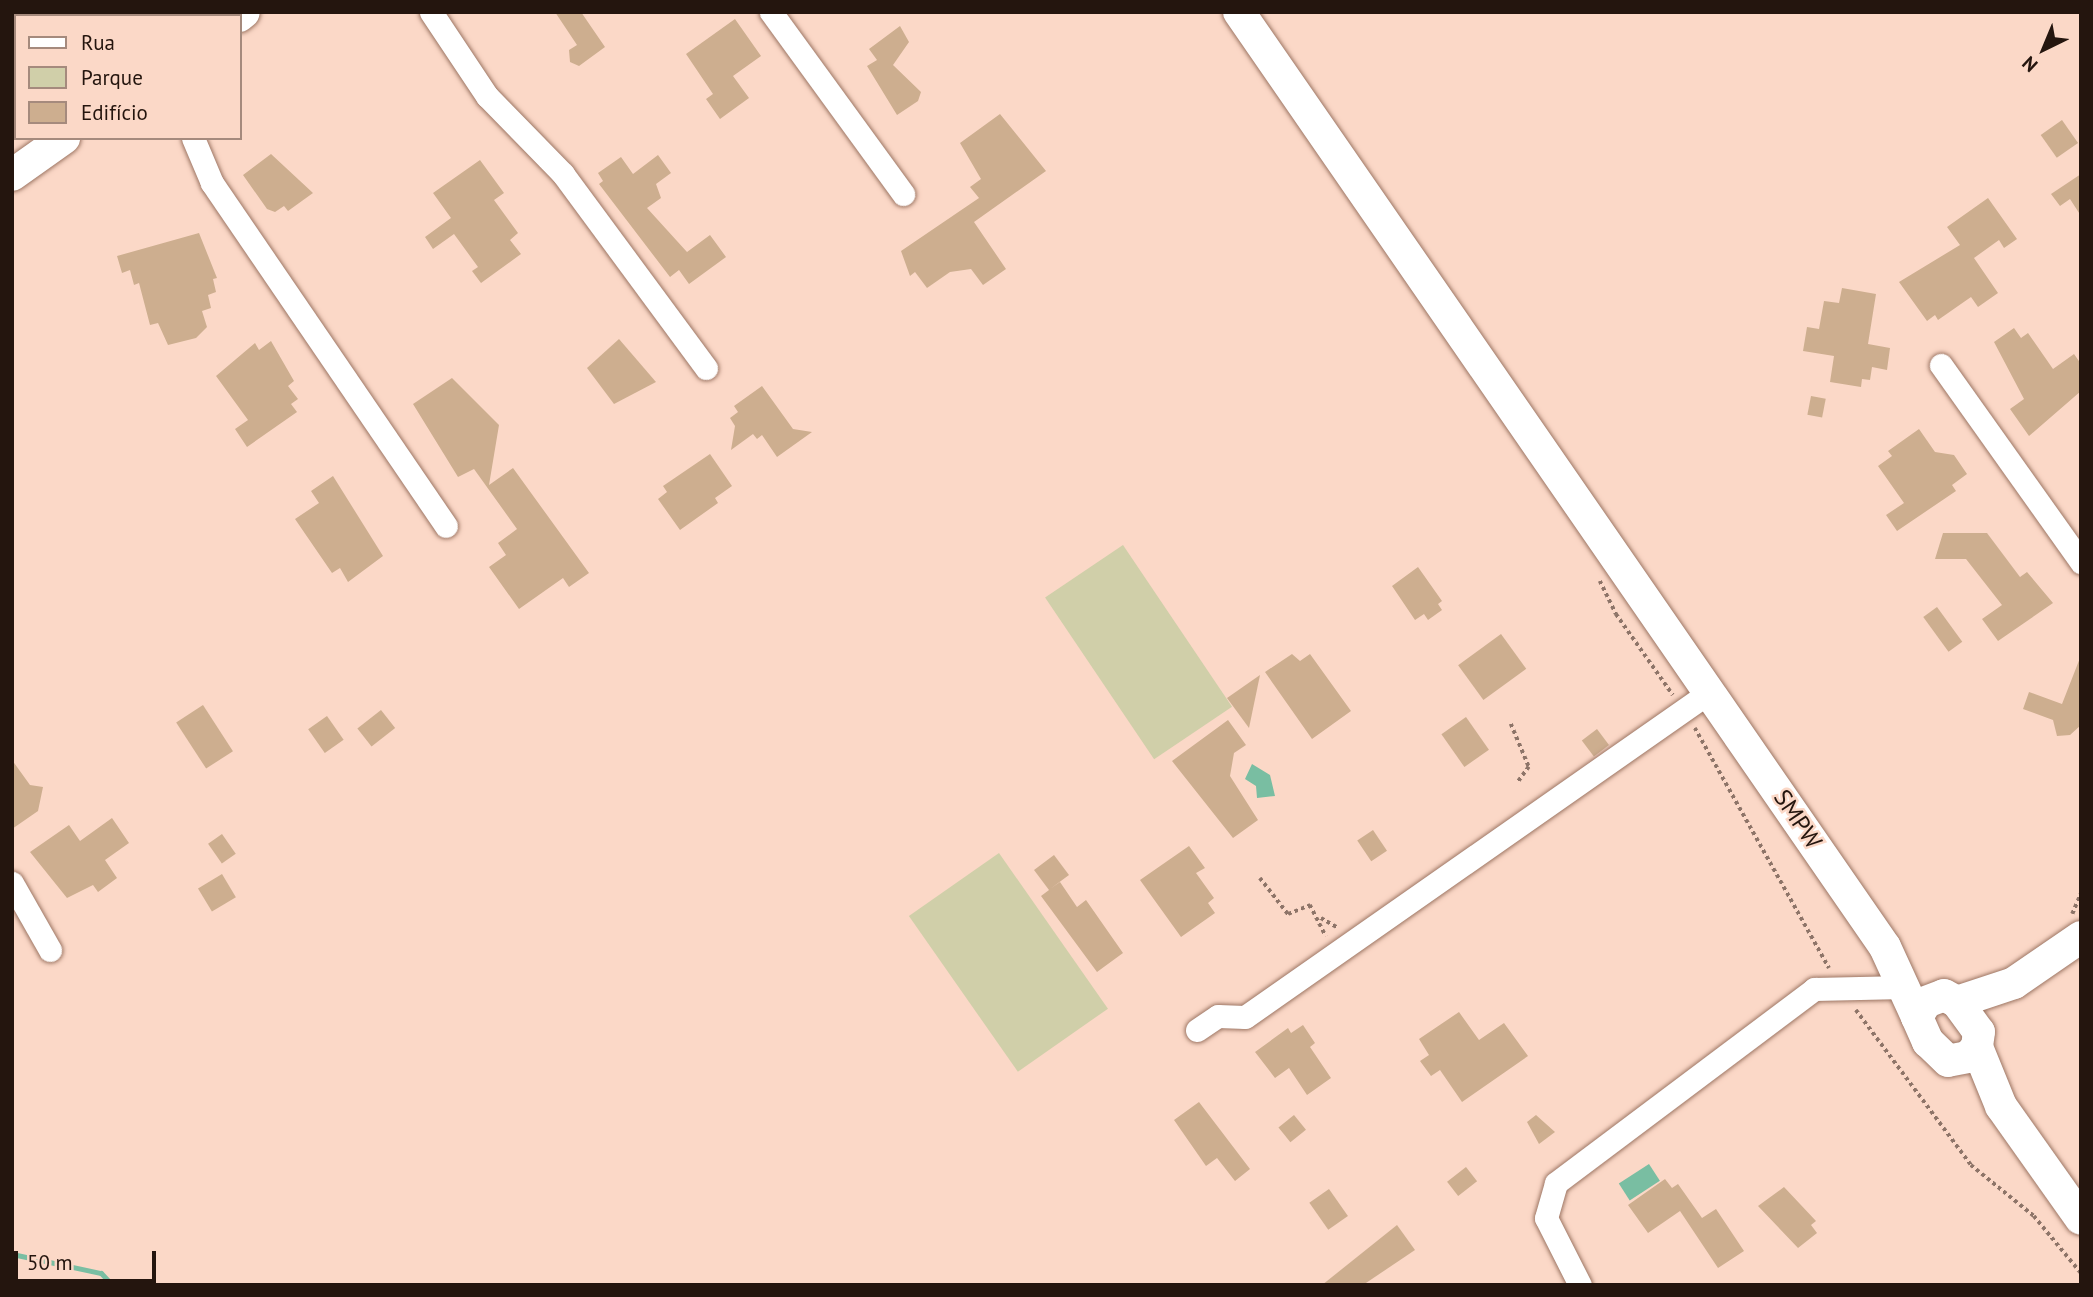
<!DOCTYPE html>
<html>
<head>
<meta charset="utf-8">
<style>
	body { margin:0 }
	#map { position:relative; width:2093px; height:1297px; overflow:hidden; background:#fbd8c7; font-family:"PT Sans",sans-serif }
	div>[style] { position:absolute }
	.green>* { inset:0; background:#d0cfa9; transform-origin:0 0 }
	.water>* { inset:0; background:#79bea2; transform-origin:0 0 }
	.stream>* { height:5px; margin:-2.5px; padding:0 2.5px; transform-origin:2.5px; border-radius:2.5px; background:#79bea2 }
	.building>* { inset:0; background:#cdae8f; transform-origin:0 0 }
	.path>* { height:3.5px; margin-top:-1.75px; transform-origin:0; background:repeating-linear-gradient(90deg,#8d7468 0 3.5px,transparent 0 7px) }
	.roads { filter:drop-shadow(0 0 2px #9d7664) drop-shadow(0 0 2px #9d7664) }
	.street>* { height:23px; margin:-11.5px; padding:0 11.5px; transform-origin:11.5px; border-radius:11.5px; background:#fff }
	.secondary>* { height:32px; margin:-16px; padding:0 16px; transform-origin:16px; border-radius:16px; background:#fff }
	span { translate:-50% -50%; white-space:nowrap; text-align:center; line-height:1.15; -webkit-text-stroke:5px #fbd8c7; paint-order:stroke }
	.street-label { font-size:24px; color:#24150e }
	.frame { position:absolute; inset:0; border:14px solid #24150e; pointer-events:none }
	.legend { position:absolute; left:14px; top:14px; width:228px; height:126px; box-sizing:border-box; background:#fbd8c7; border:2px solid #a58a7d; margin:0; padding:9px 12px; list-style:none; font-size:21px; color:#24150e }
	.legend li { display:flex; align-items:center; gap:14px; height:35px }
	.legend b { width:35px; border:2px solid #a58a7d }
	.north { position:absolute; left:2009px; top:14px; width:70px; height:70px; -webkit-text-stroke:5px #fbd8c7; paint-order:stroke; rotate:223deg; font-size:19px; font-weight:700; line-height:28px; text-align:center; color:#24150e }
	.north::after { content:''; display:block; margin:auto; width:24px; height:32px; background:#24150e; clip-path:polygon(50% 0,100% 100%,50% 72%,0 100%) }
	.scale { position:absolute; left:14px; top:1251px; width:142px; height:32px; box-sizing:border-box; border:4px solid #24150e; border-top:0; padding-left:9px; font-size:21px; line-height:24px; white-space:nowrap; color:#24150e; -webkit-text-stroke:5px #fbd8c7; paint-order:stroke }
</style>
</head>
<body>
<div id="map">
	<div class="green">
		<i style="left:1123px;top:545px;width:195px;height:94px;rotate:56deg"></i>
		<i style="left:999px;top:853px;width:190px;height:110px;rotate:55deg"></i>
	</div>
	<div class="water">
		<i style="clip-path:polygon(1252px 764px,1270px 775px,1275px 796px,1257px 798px,1256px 786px,1245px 779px)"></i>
		<i style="left:1649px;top:1164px;width:20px;height:36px;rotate:57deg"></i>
	</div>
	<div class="stream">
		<i style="left:12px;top:1254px;width:91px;rotate:12.1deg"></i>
		<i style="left:101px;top:1273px;width:16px;rotate:47deg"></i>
	</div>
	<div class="building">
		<i style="clip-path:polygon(555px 12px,581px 12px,605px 47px,579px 66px,570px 62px,569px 50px,577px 45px)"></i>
		<i style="clip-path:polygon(735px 19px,761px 56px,733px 76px,749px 98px,720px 119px,706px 99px,713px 94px,686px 54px)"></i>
		<i style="clip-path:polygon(900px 26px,909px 42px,893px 65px,921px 92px,918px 101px,897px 115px,867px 66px,877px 60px,869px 49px)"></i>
		<i style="clip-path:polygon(1000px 114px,1046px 171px,974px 222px,1006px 269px,983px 285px,971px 269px,950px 272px,927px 288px,915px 272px,910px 276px,901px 251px,979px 198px,970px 187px,981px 179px,960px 143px)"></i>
		<i style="left:2062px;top:120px;width:28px;height:26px;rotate:55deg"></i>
		<i style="clip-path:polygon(271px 154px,313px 193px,288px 211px,284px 206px,275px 212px,267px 209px,243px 175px)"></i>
		<i style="clip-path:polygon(658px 155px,671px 173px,656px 184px,661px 198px,647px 208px,687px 252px,710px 235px,726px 257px,689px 284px,679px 270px,670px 277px,599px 184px,603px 181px,598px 173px,621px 157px,633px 174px)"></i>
		<i style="clip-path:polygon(480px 160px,504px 193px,494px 200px,518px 233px,510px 240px,521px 254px,481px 283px,472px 271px,478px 267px,454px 234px,433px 249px,425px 237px,451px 218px,433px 193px)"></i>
		<i style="clip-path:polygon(2081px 174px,2081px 216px,2070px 199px,2060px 206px,2051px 194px)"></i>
		<i style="clip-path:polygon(1988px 198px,2017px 239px,2004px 248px,1999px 240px,1974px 258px,1998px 293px,1978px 307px,1971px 297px,1938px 320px,1935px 315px,1927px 321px,1899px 282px,1960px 245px,1947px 227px)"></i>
		<i style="clip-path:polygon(199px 233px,217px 278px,213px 279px,216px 292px,208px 295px,211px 308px,202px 311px,207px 327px,196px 338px,168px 345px,158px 323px,150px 325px,139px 283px,134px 285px,130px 270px,122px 273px,117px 256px)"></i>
		<i style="clip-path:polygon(1842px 288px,1876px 294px,1868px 344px,1890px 348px,1887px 370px,1872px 367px,1870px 380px,1862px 379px,1861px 387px,1830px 382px,1834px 356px,1803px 351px,1807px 327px,1819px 329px,1824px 301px,1839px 303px)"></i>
		<i style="clip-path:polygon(2014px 328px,2021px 338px,2028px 333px,2053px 369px,2074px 354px,2081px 364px,2081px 391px,2029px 436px,2010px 409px,2024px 399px,1994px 342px)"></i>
		<i style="clip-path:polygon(619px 339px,656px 382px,614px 404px,587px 368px)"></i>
		<i style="clip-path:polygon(271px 341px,294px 381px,288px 386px,298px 399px,291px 404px,297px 412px,247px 447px,235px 429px,248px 420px,216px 376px,255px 343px,259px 350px)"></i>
		<i style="clip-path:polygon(452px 378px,499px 425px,489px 485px,513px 468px,589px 573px,569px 587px,563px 578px,519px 609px,489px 567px,506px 555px,498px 543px,517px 529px,474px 469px,458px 477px,413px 404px)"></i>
		<i style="clip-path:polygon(762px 386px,793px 429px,812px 432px,777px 457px,762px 435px,757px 439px,753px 434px,731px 450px,735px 426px,730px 418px,738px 412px,734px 406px)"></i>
		<i style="left:1811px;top:396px;width:15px;height:19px;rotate:11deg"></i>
		<i style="clip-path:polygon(1919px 429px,1935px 452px,1954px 455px,1967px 474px,1952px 485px,1956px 491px,1897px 531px,1886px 515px,1904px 503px,1878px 466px,1892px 456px,1888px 451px)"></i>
		<i style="clip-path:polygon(710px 454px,732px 486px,715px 498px,718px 503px,680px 530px,658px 499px,667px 492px,663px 486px)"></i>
		<i style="clip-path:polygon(333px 476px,383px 556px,348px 582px,340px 568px,332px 573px,295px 519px,319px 503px,311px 491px)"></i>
		<i style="clip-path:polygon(1943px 533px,1987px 533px,2020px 577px,2027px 572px,2053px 603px,1998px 641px,1982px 619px,2002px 605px,1966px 559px,1935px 559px)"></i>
		<i style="clip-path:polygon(1418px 567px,1442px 601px,1438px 604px,1442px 610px,1428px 620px,1424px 614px,1415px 620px,1392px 586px)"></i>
		<i style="left:1937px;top:607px;width:43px;height:17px;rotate:54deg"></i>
		<i style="left:1501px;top:634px;width:43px;height:53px;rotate:54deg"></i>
		<i style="clip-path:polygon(1292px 654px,1300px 661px,1310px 654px,1351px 711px,1312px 739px,1265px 672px)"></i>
		<i style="clip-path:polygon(2080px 658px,2081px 725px,2070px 735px,2057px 736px,2053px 720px,2023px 709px,2029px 692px,2062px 704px)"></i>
		<i style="clip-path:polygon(1260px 675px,1249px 728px,1227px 698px)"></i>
		<i style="left:203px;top:705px;width:55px;height:32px;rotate:57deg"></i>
		<i style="left:381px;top:710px;width:23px;height:30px;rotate:52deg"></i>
		<i style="left:327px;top:716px;width:29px;height:23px;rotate:55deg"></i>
		<i style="left:1466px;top:717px;width:40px;height:30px;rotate:55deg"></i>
		<i style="clip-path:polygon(1228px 720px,1246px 745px,1234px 753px,1230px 776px,1258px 820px,1233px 838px,1172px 761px)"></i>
		<i style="left:1597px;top:729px;width:20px;height:19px;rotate:53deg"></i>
		<i style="clip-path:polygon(12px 760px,30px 785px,43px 787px,38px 811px,12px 829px)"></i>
		<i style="clip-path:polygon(112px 818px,129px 843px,105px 860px,117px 878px,98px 892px,93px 885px,67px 898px,30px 852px,69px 825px,80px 841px)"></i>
		<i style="left:1373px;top:830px;width:25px;height:19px;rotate:56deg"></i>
		<i style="left:222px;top:834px;width:24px;height:17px;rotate:55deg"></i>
		<i style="clip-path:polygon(1189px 846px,1205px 868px,1196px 873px,1214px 898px,1208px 903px,1215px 913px,1181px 937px,1140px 880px)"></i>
		<i style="clip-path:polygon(1054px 855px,1069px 875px,1050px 889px,1060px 882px,1077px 907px,1086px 900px,1123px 953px,1097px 972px,1041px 896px,1049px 890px,1034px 870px)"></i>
		<i style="left:222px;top:874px;width:27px;height:28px;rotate:59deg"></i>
		<i style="clip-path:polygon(1459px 1012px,1479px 1040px,1504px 1023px,1528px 1056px,1462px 1102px,1440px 1070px,1431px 1076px,1420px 1061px,1429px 1055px,1419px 1039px)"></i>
		<i style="clip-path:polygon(1303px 1025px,1315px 1043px,1310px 1047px,1331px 1078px,1307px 1095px,1289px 1068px,1275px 1078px,1255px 1052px,1288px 1028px,1291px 1033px)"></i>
		<i style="clip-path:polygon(1199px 1102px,1250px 1169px,1235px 1181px,1217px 1158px,1206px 1166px,1174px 1120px)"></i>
		<i style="left:1294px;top:1115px;width:19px;height:20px;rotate:51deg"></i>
		<i style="clip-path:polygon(1536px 1115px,1555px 1132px,1539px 1144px,1527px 1122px)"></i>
		<i style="left:1466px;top:1167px;width:18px;height:24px;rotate:52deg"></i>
		<i style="clip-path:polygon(1665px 1179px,1672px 1188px,1678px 1184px,1702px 1218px,1716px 1209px,1744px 1251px,1718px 1268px,1680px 1211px,1648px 1233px,1628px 1205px)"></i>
		<i style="clip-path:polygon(1784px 1187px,1816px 1221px,1811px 1225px,1817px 1233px,1798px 1248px,1758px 1206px)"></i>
		<i style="left:1329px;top:1189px;width:33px;height:24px;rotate:55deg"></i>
		<i style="clip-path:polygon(1397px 1225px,1415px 1250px,1363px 1285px,1322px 1285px)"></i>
	</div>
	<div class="path">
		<i style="left:1600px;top:581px;width:37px;rotate:64deg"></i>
		<i style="left:1616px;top:614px;width:99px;rotate:54.9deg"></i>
		<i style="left:1511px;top:724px;width:47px;rotate:67.3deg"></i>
		<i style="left:1529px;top:767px;width:19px;rotate:126deg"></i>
		<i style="left:1695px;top:728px;width:275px;rotate:60.8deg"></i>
		<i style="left:1260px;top:878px;width:46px;rotate:52.1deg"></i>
		<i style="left:1288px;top:914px;width:24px;rotate:-22deg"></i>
		<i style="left:1310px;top:905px;width:35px;rotate:63deg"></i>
		<i style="left:2072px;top:914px;width:23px;rotate:-67deg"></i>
		<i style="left:1321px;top:918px;width:20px;rotate:30deg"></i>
		<i style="left:1856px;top:1010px;width:193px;rotate:53.4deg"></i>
		<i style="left:1971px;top:1165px;width:81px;rotate:39deg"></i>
		<i style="left:2034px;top:1216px;width:74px;rotate:50.5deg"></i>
	</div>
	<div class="roads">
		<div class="street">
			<i style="left:88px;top:12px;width:4px;rotate:63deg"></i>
			<i style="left:431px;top:12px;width:101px;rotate:56.3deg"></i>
			<i style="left:487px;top:96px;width:109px;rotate:45.7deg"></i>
			<i style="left:563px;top:174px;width:241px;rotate:53.6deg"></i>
			<i style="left:771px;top:12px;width:225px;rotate:54deg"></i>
			<i style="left:193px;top:138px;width:49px;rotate:67.1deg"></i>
			<i style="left:212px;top:183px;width:415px;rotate:55.7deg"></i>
			<i style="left:1941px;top:365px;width:242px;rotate:54.6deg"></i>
			<i style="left:12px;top:883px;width:77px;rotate:60.4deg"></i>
			<i style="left:1197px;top:1030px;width:25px;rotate:-34deg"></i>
			<i style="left:1218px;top:1016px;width:27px;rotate:2deg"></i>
			<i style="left:1245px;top:1017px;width:569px;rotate:-34.98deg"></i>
			<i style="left:1580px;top:1285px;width:75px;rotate:-116.9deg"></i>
			<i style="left:1546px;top:1218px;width:36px;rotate:-74deg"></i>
			<i style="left:1556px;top:1183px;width:323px;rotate:-36.9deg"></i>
			<i style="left:1814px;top:989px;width:91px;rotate:-1.3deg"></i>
		</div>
		<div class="secondary">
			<i style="left:1239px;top:12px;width:1136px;rotate:55.36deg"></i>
			<i style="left:1885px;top:947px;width:77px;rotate:65.4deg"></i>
			<i style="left:239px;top:16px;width:6px;rotate:-39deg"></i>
			<i style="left:12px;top:175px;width:64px;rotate:-35.4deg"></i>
			<i style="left:1944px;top:995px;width:15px;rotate:28deg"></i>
			<i style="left:1957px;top:1002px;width:37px;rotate:54deg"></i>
			<i style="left:1979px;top:1032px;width:15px;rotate:98deg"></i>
			<i style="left:1977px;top:1047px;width:13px;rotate:132deg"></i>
			<i style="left:1968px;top:1057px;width:20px;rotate:169deg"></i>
			<i style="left:1948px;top:1061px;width:28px;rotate:-136deg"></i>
			<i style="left:1928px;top:1042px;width:27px;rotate:-114deg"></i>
			<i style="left:1917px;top:1017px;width:17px;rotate:-59deg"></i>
			<i style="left:1926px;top:1002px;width:19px;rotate:-21deg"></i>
			<i style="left:1957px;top:1002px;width:60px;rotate:-18.4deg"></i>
			<i style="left:2014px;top:983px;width:81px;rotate:-34.5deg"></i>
			<i style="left:1977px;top:1047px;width:64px;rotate:67.9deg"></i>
			<i style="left:2001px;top:1106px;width:138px;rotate:54.7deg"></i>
		</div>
	</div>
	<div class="street-label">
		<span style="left:1798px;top:819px;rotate:56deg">SMPW</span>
	</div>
	<div class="frame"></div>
	<ul class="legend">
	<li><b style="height:9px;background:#fff"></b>Rua</li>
	<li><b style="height:19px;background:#d0cfa9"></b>Parque</li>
	<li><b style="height:19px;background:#cdae8f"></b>Edifício</li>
	</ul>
	<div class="north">N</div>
	<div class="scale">50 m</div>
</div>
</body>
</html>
